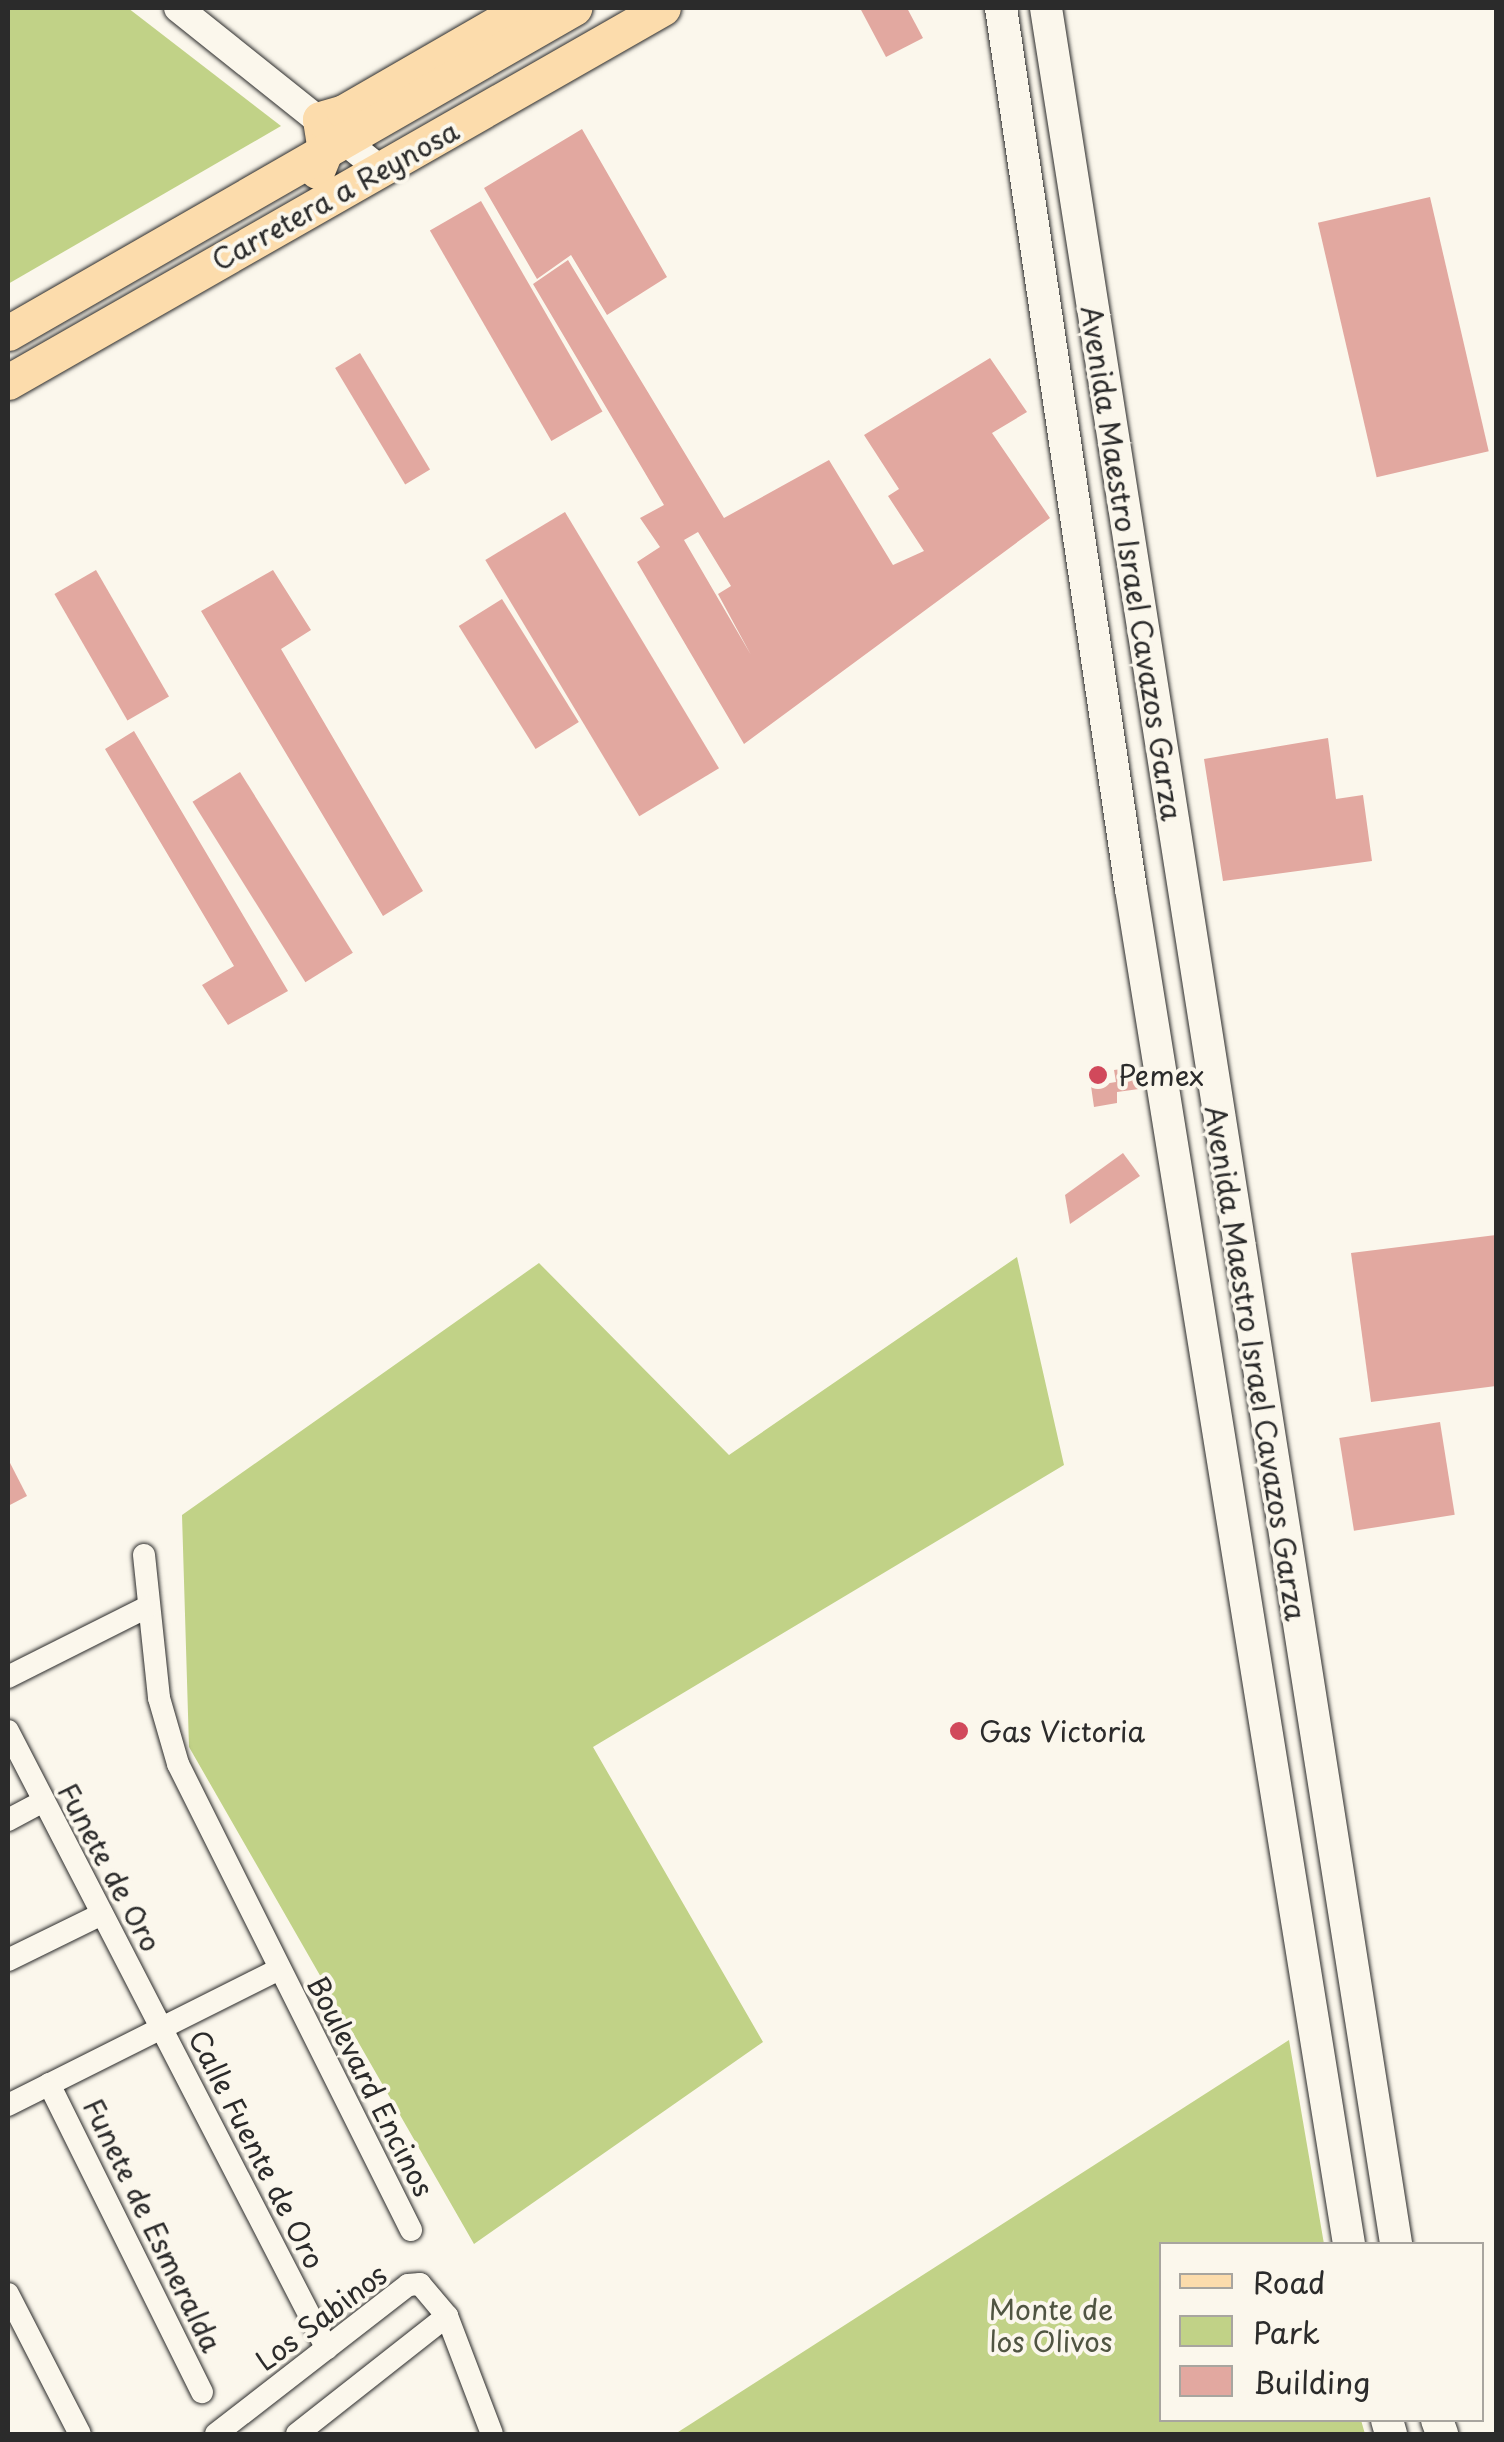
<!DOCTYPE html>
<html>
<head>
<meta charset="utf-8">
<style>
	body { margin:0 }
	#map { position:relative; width:1504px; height:2442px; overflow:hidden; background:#fbf7ec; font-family:"Playpen Sans",sans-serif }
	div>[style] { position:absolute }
	.green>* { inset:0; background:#c1d287 }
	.building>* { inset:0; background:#e2a8a0; transform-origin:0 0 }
	.roads { filter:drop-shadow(0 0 2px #2b2b2b) drop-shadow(0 0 2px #2b2b2b) }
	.minor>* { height:22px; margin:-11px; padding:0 11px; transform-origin:11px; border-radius:11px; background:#fbf7ec }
	.tertiary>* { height:28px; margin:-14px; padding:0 14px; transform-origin:14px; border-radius:14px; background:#fbf7ec }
	.secondary>* { height:32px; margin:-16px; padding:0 16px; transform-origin:16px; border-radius:16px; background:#fbf7ec }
	.primary>* { height:35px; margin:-17.5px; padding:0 17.5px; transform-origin:17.5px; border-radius:17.5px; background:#fcdcac }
	.dots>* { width:28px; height:28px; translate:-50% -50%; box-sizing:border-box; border:5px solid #fbf7ec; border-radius:50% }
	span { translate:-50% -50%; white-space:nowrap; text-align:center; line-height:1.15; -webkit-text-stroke:8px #fbf7ec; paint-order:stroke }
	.street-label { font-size:28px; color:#2b2b2b }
	.poi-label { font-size:28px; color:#2b2b2b }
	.left { translate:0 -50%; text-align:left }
	.park-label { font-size:28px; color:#505542 }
	.frame { position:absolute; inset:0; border:10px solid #2b2b2b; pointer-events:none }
	.legend { position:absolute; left:1159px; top:2242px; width:325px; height:180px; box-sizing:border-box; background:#fbf7ec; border:2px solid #a8a59f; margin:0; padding:12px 18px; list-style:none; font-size:30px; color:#2b2b2b }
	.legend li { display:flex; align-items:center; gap:20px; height:50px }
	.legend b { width:50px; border:2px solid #a8a59f }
</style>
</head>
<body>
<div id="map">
	<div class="green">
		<i style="clip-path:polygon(8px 8px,128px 8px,281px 126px,8px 284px)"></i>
		<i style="clip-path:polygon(1017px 1257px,1064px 1465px,593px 1747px,763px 2042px,474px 2244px,189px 1747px,182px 1515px,539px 1263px,729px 1455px)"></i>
		<i style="clip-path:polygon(1289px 2040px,1324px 2244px,1162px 2244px,1162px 2420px,1361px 2420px,1365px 2434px,675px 2434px)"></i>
	</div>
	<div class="building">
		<i style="clip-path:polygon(860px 8px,907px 8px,923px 38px,886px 57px)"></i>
		<i style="clip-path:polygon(582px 129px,667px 277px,607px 315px,571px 255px,537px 279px,484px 188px)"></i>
		<i style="left:1430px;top:197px;width:261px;height:115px;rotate:77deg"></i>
		<i style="left:481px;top:201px;width:243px;height:59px;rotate:60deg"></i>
		<i style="clip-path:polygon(evenodd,568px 260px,724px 518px,829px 460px,893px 565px,924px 551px,888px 496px,899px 489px,864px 435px,990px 358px,1027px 412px,992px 433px,1050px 518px,744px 744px,637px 562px,660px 547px,640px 518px,664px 505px,533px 284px,568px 260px,698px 532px,731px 586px,718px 594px,751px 655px,684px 540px,698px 532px)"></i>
		<i style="left:360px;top:353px;width:136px;height:29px;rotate:59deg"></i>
		<i style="left:565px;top:512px;width:299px;height:93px;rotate:59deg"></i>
		<i style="left:96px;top:570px;width:146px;height:48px;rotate:60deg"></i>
		<i style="clip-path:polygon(273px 570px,311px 630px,281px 649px,423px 891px,383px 916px,201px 611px)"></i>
		<i style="left:502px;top:599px;width:145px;height:51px;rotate:58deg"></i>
		<i style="clip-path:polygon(134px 731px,288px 991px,228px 1025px,202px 985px,234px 966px,105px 749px)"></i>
		<i style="clip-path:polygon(1328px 738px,1336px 799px,1363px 795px,1372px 861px,1223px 881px,1204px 759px)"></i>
		<i style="left:240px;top:772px;width:213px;height:56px;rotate:58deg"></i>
		<i style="clip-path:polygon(1136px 1067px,1139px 1089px,1117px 1092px,1117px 1103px,1094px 1107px,1091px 1086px,1116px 1082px,1114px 1070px)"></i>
		<i style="clip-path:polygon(1123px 1153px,1140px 1176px,1070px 1224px,1065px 1195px)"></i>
		<i style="clip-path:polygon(1496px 1235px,1496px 1386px,1371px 1402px,1351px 1253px)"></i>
		<i style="left:1440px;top:1422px;width:94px;height:102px;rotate:81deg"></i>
		<i style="clip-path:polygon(8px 1459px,27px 1496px,8px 1506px)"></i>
	</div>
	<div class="roads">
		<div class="minor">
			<i style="left:144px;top:1555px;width:144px;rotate:84deg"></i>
			<i style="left:159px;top:1698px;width:69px;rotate:73.9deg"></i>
			<i style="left:178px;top:1764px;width:521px;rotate:63.43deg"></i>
			<i style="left:8px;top:1677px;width:156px;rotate:-26.7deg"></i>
			<i style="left:8px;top:1731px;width:695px;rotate:62.7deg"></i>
			<i style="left:8px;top:1820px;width:38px;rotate:-28deg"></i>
			<i style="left:8px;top:1960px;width:102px;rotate:-26.1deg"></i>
			<i style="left:49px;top:2084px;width:344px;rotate:63.6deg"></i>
			<i style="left:8px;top:2105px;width:302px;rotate:-26.6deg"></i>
			<i style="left:8px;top:2294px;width:157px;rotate:62.8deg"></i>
			<i style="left:216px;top:2434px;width:243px;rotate:-37.8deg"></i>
			<i style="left:408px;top:2285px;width:12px;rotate:-5deg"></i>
			<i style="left:420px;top:2284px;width:42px;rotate:49.8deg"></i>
			<i style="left:447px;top:2316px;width:126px;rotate:69.1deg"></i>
			<i style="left:297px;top:2434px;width:191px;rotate:-38.2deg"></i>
		</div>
		<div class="tertiary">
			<i style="left:178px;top:8px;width:261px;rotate:38.6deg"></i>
		</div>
		<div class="secondary">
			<i style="left:1001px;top:8px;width:891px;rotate:81.61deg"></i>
			<i style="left:1131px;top:889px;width:1372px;rotate:80.86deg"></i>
			<i style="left:1046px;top:8px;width:2263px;rotate:81.1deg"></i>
			<i style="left:1387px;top:2420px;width:15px;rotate:74deg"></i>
			<i style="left:1437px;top:2420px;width:15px;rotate:70deg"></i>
		</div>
		<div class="primary">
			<i style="left:317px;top:171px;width:22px;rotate:-68deg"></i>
			<i style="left:325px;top:151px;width:32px;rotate:-99deg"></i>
			<i style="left:320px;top:119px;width:25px;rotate:-16deg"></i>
			<i style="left:344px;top:112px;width:208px;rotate:-30deg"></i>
			<i style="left:8px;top:333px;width:653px;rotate:-29.86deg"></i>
			<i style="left:8px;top:382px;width:754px;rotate:-29.73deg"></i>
		</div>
	</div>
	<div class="dots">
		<i style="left:1098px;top:1075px;background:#d1495b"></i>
		<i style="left:959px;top:1731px;background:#d1495b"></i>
	</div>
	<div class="street-label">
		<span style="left:335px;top:195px;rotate:-29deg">Carretera a Reynosa</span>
		<span style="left:1132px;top:563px;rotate:81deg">Avenida Maestro Israel Cavazos Garza</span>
		<span style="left:1256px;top:1363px;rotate:81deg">Avenida Maestro Israel Cavazos Garza</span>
		<span style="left:110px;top:1867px;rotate:62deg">Funete de Oro</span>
		<span style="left:371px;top:2086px;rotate:63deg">Boulevard Encinos</span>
		<span style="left:257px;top:2149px;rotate:63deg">Calle Fuente de Oro</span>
		<span style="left:153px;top:2225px;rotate:64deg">Funete de Esmeralda</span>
		<span style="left:321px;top:2317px;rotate:-37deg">Los Sabinos</span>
	</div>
	<div class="poi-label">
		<span class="left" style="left:1118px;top:1075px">Pemex</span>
		<span class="left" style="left:979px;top:1731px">Gas Victoria</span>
	</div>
	<div class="park-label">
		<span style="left:1051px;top:2325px">Monte de<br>los Olivos</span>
	</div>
	<div class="frame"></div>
	<ul class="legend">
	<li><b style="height:12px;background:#fcdcac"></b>Road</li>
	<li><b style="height:28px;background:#c1d287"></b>Park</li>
	<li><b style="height:28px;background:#e2a8a0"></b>Building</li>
	</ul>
</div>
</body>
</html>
